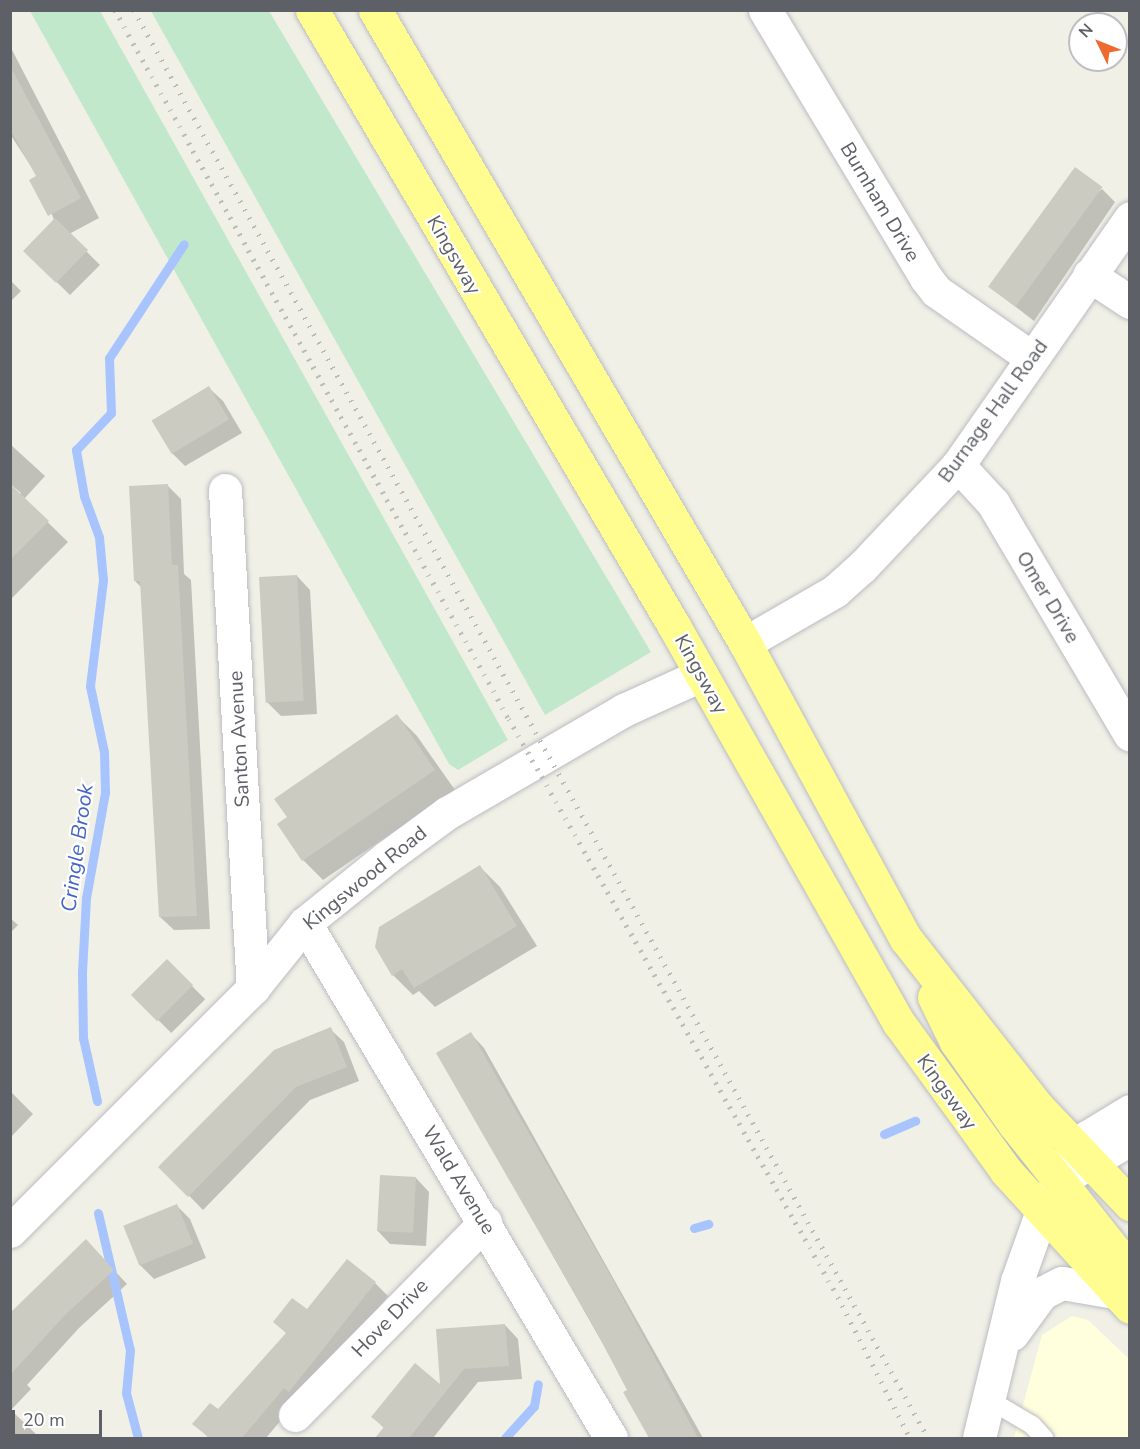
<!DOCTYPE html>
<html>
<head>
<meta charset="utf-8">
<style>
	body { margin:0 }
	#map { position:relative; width:1140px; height:1449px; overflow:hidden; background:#f0f0e6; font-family:"Nunito Sans",sans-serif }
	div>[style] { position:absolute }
	.commercial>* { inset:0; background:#ffd }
	.green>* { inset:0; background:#c2e8cb }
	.shadow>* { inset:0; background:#0003; transform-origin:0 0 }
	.stream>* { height:9px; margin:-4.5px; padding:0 4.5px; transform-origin:4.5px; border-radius:4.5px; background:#a8c4ff }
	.building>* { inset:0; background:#cbcbc2; transform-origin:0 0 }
	.roads { filter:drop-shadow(0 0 2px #bbbcc2) drop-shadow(0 0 2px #bbbcc2) }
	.lane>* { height:18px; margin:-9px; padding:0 9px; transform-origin:9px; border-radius:9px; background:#fff }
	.street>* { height:33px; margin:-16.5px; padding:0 16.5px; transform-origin:16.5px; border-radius:16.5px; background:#fff }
	.secondary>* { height:33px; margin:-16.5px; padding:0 16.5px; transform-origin:16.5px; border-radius:16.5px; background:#fff }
	.highway>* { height:33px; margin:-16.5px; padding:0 16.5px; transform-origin:16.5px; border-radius:16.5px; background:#fffd8f }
	.rail>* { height:4.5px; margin-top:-2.25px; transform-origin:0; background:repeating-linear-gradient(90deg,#b9b9ba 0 1.5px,transparent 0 9.5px) }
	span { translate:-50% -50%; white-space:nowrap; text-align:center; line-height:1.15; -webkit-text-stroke:4.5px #fff; paint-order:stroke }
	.street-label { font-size:20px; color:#5e6067 }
	.water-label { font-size:21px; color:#4566c7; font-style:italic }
	.frame { position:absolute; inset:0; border:12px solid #5e6067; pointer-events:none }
	.north { position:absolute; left:1068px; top:12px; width:60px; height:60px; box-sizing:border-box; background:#fff; border:2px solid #bfbfc2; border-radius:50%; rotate:313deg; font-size:16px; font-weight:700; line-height:24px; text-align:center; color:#5e6067 }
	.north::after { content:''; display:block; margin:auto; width:21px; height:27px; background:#ee6a2e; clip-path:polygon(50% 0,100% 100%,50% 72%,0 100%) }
	.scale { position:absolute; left:12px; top:1410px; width:90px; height:27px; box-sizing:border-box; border:3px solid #5e6067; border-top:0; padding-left:8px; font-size:18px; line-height:21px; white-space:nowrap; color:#5e6067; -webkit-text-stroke:4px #fff; paint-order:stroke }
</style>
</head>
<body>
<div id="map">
	<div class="commercial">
		<i style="clip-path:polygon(1072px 1316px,1088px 1320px,1129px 1359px,1129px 1438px,1014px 1438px,1042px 1335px)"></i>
	</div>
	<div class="green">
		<i style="clip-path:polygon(30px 11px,100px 11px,508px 740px,458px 770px,449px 764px)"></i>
		<i style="clip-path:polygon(151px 11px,269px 11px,651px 652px,545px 715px)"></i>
	</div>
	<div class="shadow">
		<i style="clip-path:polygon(10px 46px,99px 218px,69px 234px,100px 265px,70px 295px,25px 251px,54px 220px,38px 177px,10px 134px)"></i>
		<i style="clip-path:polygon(1102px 189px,1115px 202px,1034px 321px,990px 287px)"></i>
		<i style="clip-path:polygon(10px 280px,21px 291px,10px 302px)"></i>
		<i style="clip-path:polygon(209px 388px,223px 401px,242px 433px,185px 466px,172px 453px)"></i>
		<i style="clip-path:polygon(10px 444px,45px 476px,24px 499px,68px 542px,10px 600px,10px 503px,21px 493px,10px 484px)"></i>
		<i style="clip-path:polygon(167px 485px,181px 499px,184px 574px,191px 580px,210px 929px,174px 930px,160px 917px,141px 587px,135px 581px)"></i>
		<i style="clip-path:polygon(297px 576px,310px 590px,317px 714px,281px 716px,267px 702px)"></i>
		<i style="clip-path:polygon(397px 716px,417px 736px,455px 790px,323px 880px,303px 860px,289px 818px)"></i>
		<i style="clip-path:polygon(480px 867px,500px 887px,537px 946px,435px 1007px,419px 991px,413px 995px,393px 975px)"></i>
		<i style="clip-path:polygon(10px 918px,18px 925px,10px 933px)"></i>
		<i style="left:167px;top:961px;width:54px;height:48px;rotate:45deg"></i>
		<i style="clip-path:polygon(330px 1029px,344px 1042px,359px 1081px,310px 1100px,203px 1210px,161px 1167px)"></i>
		<i style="clip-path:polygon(471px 1034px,484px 1048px,703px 1438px,651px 1438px,625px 1393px,629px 1390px,438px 1053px)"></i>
		<i style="clip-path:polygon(10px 1091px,33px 1114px,10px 1138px)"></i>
		<i style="clip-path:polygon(416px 1178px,429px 1192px,426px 1246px,390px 1244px,377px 1230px)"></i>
		<i style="clip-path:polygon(177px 1206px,190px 1219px,206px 1258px,154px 1279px,140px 1265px)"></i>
		<i style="clip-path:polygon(99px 1254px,127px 1284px,79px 1328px,27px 1385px,31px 1389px,11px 1410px,40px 1438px,10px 1438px,10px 1316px)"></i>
		<i style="clip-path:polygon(375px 1283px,388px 1296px,303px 1404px,298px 1400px,266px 1438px,209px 1438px,194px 1424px,218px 1411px,307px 1312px)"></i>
		<i style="clip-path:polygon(505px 1325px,518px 1339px,522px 1379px,478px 1382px,433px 1438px,377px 1438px,385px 1429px,373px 1417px,442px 1387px)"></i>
	</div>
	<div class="stream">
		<i style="left:97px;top:1101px;width:65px;rotate:-102.5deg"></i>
		<i style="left:83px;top:1038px;width:66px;rotate:-90.9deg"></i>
		<i style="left:82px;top:972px;width:74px;rotate:-86.9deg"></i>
		<i style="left:86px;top:898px;width:108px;rotate:-79.8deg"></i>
		<i style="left:105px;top:792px;width:40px;rotate:-91.4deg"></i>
		<i style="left:104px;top:752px;width:67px;rotate:-102deg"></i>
		<i style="left:90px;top:686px;width:107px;rotate:-83deg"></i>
		<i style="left:103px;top:580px;width:43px;rotate:-95.3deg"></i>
		<i style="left:99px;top:537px;width:44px;rotate:-110.1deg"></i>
		<i style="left:84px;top:496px;width:47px;rotate:-99.9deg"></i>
		<i style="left:76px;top:450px;width:51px;rotate:-46.6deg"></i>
		<i style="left:111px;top:413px;width:55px;rotate:-92.1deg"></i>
		<i style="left:109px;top:358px;width:136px;rotate:-56.7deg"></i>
		<i style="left:884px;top:1134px;width:34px;rotate:-23deg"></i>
		<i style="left:98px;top:1213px;width:141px;rotate:76.9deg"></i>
		<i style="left:130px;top:1350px;width:43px;rotate:95.3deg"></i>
		<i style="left:126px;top:1393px;width:47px;rotate:75.1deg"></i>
		<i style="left:694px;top:1228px;width:15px;rotate:-16deg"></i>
		<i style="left:505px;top:1438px;width:43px;rotate:-47.8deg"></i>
		<i style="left:534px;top:1406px;width:22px;rotate:-80deg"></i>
	</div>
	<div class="building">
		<i style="clip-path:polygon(10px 66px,81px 198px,48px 216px,29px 180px,36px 176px,10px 129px)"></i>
		<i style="left:1075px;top:167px;width:34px;height:148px;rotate:36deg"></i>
		<i style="left:55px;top:218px;width:46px;height:46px;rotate:44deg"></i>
		<i style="left:209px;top:386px;width:39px;height:67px;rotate:59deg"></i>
		<i style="clip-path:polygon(10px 484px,49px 521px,10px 560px)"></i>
		<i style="clip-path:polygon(168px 484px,172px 565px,178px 565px,197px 916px,159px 917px,140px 581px,134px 581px,129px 486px)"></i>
		<i style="left:297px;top:575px;width:126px;height:38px;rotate:87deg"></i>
		<i style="clip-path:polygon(397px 714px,435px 770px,302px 861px,277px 824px,287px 817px,274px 799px)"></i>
		<i style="clip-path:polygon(480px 865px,517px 926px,414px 988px,402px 969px,392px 976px,375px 947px,379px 927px)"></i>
		<i style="left:167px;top:959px;width:37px;height:51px;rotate:45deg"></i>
		<i style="clip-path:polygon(331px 1027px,347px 1067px,296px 1087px,188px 1197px,158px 1167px,274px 1050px)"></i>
		<i style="clip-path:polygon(471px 1032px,612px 1278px,698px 1438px,649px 1438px,623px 1392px,627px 1390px,595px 1329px,436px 1053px)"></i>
		<i style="left:380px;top:1175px;width:36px;height:56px;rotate:3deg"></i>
		<i style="left:177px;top:1204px;width:43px;height:58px;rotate:68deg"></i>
		<i style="clip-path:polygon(86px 1239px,114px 1270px,66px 1314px,10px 1375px,10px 1313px)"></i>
		<i style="clip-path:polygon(347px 1259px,376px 1282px,289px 1392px,284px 1388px,242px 1438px,210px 1438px,192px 1424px,210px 1403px,218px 1409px,286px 1333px,273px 1322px,292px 1298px,307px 1309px)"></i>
		<i style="clip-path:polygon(505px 1324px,509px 1366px,464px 1369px,409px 1438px,375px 1438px,384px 1427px,371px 1417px,415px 1363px,440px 1384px,436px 1329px)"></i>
	</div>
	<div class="roads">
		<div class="lane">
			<i style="left:988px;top:1399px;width:51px;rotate:30.6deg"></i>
			<i style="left:1032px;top:1425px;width:18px;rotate:47deg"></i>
		</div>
		<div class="street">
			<i style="left:765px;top:10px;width:313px;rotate:59deg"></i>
			<i style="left:926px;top:278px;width:16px;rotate:52deg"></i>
			<i style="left:936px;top:291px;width:117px;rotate:34.9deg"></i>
			<i style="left:1089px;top:275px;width:49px;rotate:33.4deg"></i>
			<i style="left:958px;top:465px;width:52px;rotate:47.4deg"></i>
			<i style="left:993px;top:503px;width:269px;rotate:59.4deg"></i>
			<i style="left:225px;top:490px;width:499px;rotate:86.8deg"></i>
			<i style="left:745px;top:643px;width:104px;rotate:-30deg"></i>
			<i style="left:835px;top:591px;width:36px;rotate:-42deg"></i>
			<i style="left:862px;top:567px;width:140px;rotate:-46.7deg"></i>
			<i style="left:958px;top:465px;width:301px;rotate:-55.1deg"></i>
			<i style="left:305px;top:923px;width:599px;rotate:59.28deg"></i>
			<i style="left:10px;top:1231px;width:344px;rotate:-45deg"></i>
			<i style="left:253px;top:988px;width:83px;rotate:-51.3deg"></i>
			<i style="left:305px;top:923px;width:105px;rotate:-38.8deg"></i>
			<i style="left:387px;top:857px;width:74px;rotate:-36.3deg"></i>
			<i style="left:447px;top:813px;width:205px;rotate:-30.2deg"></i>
			<i style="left:624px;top:710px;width:85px;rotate:-24.4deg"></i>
			<i style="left:295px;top:1415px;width:271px;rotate:-45.4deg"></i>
		</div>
		<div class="secondary">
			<i style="left:1067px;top:1176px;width:73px;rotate:-30.4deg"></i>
			<i style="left:1012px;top:1334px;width:51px;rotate:-53.8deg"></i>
			<i style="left:1042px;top:1293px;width:22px;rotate:-27deg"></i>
			<i style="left:1062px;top:1283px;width:53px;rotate:9.8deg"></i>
			<i style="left:979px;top:1438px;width:162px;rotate:-76.4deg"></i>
			<i style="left:1017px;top:1281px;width:71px;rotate:-70.3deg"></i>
			<i style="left:1041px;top:1214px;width:75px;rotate:-62.1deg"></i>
			<i style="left:1076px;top:1148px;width:16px;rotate:-45deg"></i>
			<i style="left:1087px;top:1137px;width:50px;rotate:-31.2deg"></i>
		</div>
		<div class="highway">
			<i style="left:312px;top:10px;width:714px;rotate:59.56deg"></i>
			<i style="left:674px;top:626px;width:456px;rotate:60.5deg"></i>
			<i style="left:899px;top:1023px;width:183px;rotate:54.1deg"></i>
			<i style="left:1006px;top:1171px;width:184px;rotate:47.6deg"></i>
			<i style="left:375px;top:10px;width:733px;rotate:59.69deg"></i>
			<i style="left:745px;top:643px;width:337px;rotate:61.5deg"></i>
			<i style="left:906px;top:939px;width:211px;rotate:51.9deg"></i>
			<i style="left:1036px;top:1105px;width:137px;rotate:46.5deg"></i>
			<i style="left:934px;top:997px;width:50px;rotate:63.9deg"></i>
			<i style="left:956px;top:1042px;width:100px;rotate:54.7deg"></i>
			<i style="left:1014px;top:1124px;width:186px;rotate:51.5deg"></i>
		</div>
	</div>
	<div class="rail">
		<i style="left:115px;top:10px;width:811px;rotate:60.94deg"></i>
		<i style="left:509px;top:719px;width:665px;rotate:60.35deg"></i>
		<i style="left:838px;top:1297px;width:158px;rotate:62.9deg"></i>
		<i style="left:134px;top:10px;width:1634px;rotate:60.92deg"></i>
	</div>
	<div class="street-label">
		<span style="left:880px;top:202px;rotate:59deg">Burnham Drive</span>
		<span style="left:454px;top:255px;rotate:60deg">Kingsway</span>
		<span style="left:993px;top:411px;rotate:-54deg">Burnage Hall Road</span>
		<span style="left:1048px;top:597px;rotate:59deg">Omer Drive</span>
		<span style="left:701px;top:674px;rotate:61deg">Kingsway</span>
		<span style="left:239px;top:739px;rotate:-93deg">Santon Avenue</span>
		<span style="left:365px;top:878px;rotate:-39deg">Kingswood Road</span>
		<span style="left:947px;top:1092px;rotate:54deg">Kingsway</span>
		<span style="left:459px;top:1180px;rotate:59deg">Wald Avenue</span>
		<span style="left:390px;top:1318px;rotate:-46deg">Hove Drive</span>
	</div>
	<div class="water-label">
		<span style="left:77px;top:848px;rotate:-82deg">Cringle Brook</span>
	</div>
	<div class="frame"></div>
	<div class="north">N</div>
	<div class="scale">20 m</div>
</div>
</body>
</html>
